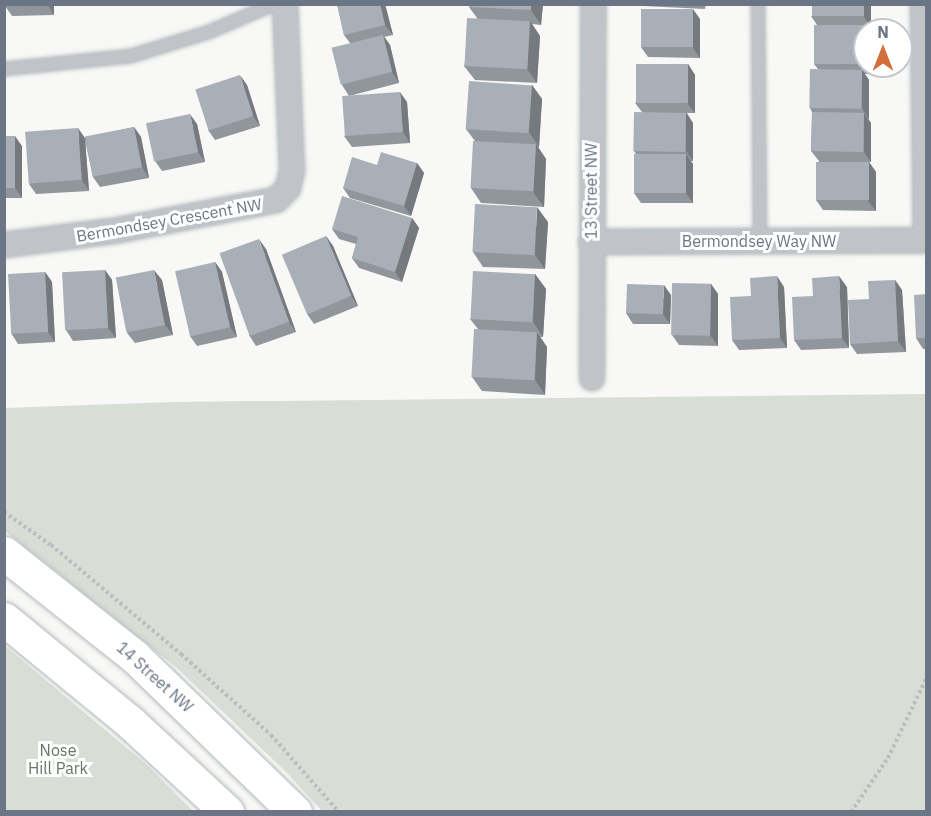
<!DOCTYPE html>
<html>
<head>
<meta charset="utf-8">
<style>
	body { margin:0 }
	#map { position:relative; width:931px; height:816px; overflow:hidden; background:#f8f9f6; font-family:"IBM Plex Sans",sans-serif }
	div>[style] { position:absolute }
	.green>* { inset:0; background:#d8ddd6 }
	.path>* { height:4px; margin-top:-2px; transform-origin:0; background:repeating-linear-gradient(90deg,#bbbdc0 0 3px,transparent 0 6px) }
	.roads { filter:drop-shadow(0 0 2px #b5b9be) drop-shadow(0 0 2px #b5b9be) }
	.lane>* { height:12px; margin:-6px; padding:0 6px; transform-origin:6px; border-radius:6px; background:#c0c4c8 }
	.street>* { height:24px; margin:-12px; padding:0 12px; transform-origin:12px; border-radius:12px; background:#c0c4c8 }
	.secondary>* { height:33px; margin:-16.5px; padding:0 16.5px; transform-origin:16.5px; border-radius:16.5px; background:#fff }
	.wall>* { inset:0; background:#91969d }
	.shaded-wall>* { inset:0; background:#767a7f }
	.building>* { inset:0; background:#a9afb6; transform-origin:0 0 }
	span { translate:-50% -50%; white-space:nowrap; text-align:center; line-height:1.15; -webkit-text-stroke:6px #fff; paint-order:stroke }
	.street-label { font-size:16px; color:#6a7685 }
	.park-label { font-size:16px; color:#667765 }
	.frame { position:absolute; inset:0; border:6px solid #6a7685; pointer-events:none }
	.north { position:absolute; left:853px; top:18px; width:60px; height:60px; box-sizing:border-box; background:#fff; border:2px solid #c3c8ce; border-radius:50%; rotate:0deg; font-size:16px; font-weight:700; line-height:24px; text-align:center; color:#6a7685 }
	.north::after { content:''; display:block; margin:auto; width:21px; height:27px; background:#d46f3b; clip-path:polygon(50% 0,100% 100%,50% 72%,0 100%) }
</style>
</head>
<body>
<div id="map">
	<div class="green">
		<i style="clip-path:polygon(926px 394px,926px 811px,322px 811px,287px 773px,177px 668px,5px 531px,5px 408px,172px 402px)"></i>
		<i style="clip-path:polygon(5px 646px,147px 765px,193px 811px,5px 811px)"></i>
	</div>
	<div class="path">
		<i style="left:4px;top:512px;width:57px;rotate:35.1deg"></i>
		<i style="left:51px;top:545px;width:170px;rotate:40deg"></i>
		<i style="left:181px;top:654px;width:121px;rotate:42deg"></i>
		<i style="left:271px;top:735px;width:103px;rotate:48.6deg"></i>
		<i style="left:851px;top:812px;width:65px;rotate:-55.6deg"></i>
		<i style="left:888px;top:758px;width:88px;rotate:-64.3deg"></i>
	</div>
	<div class="roads">
		<div class="lane">
			<i style="left:758px;top:4px;width:238px;rotate:89.5deg"></i>
			<i style="left:4px;top:69px;width:128px;rotate:-5.8deg"></i>
			<i style="left:131px;top:56px;width:82px;rotate:-17.1deg"></i>
			<i style="left:209px;top:32px;width:71px;rotate:-23.3deg"></i>
		</div>
		<div class="street">
			<i style="left:923px;top:4px;width:236px;rotate:89.3deg"></i>
			<i style="left:591px;top:242px;width:335px;rotate:-0.3deg"></i>
			<i style="left:4px;top:245px;width:116px;rotate:-7.4deg"></i>
			<i style="left:119px;top:230px;width:160px;rotate:-10.8deg"></i>
			<i style="left:276px;top:200px;width:17px;rotate:-45deg"></i>
			<i style="left:288px;top:188px;width:18px;rotate:-77deg"></i>
			<i style="left:292px;top:170px;width:166px;rotate:-92.4deg"></i>
			<i style="left:592px;top:378px;width:374px;rotate:-89.8deg"></i>
		</div>
		<div class="secondary">
			<i style="left:4px;top:553px;width:167px;rotate:38.4deg"></i>
			<i style="left:135px;top:657px;width:223px;rotate:44.1deg"></i>
			<i style="left:4px;top:619px;width:164px;rotate:39.3deg"></i>
			<i style="left:131px;top:723px;width:131px;rotate:42.8deg"></i>
		</div>
	</div>
	<div class="wall">
		<i style="clip-path:polygon(54px 4px,54px 15px,12px 16px,5px 6px)"></i>
		<i style="clip-path:polygon(337px 4px,385px 4px,393px 35px,384px 37px,390px 45px,399px 83px,349px 96px,342px 85px,350px 43px,344px 35px)"></i>
		<i style="clip-path:polygon(469px 4px,543px 4px,541px 25px,532px 24px,540px 36px,537px 83px,475px 80px,464px 66px,477px 18px,469px 7px)"></i>
		<i style="clip-path:polygon(642px 4px,706px 4px,705px 9px,643px 6px)"></i>
		<i style="clip-path:polygon(871px 4px,871px 27px,867px 27px,865px 30px,865px 66px,873px 66px,873px 74px,865px 74px,869px 80px,869px 119px,868px 119px,871px 123px,871px 162px,869px 162px,876px 172px,876px 211px,823px 210px,816px 200px,819px 161px,811px 151px,812px 112px,810px 108px,818px 69px,814px 64px,817px 25px,811px 16px)"></i>
		<i style="clip-path:polygon(700px 19px,700px 58px,648px 57px,641px 47px)"></i>
		<i style="clip-path:polygon(688px 64px,695px 75px,695px 113px,687px 113px,693px 123px,693px 161px,691px 161px,693px 164px,693px 203px,641px 203px,634px 193px,636px 154px,634px 151px,642px 112px,635px 103px)"></i>
		<i style="clip-path:polygon(247px 85px,260px 126px,215px 140px,208px 130px)"></i>
		<i style="clip-path:polygon(532px 85px,542px 99px,539px 147px,538px 147px,546px 159px,544px 207px,481px 203px,471px 188px,475px 141px,466px 129px)"></i>
		<i style="clip-path:polygon(407px 102px,410px 143px,352px 147px,344px 136px)"></i>
		<i style="clip-path:polygon(197px 124px,205px 162px,162px 171px,155px 161px)"></i>
		<i style="clip-path:polygon(134px 127px,141px 137px,149px 178px,100px 187px,93px 177px,85px 140px,89px 191px,36px 194px,29px 184px,85px 138px)"></i>
		<i style="clip-path:polygon(4px 136px,22px 146px,22px 198px,4px 198px)"></i>
		<i style="clip-path:polygon(417px 163px,424px 173px,411px 216px,350px 198px,343px 188px,377px 165px)"></i>
		<i style="clip-path:polygon(412px 218px,419px 228px,402px 282px,359px 268px,352px 258px,356px 244px,339px 239px,332px 229px)"></i>
		<i style="clip-path:polygon(548px 222px,545px 269px,483px 267px,473px 252px)"></i>
		<i style="clip-path:polygon(326px 236px,333px 246px,358px 306px,314px 324px,307px 314px)"></i>
		<i style="clip-path:polygon(266px 249px,296px 332px,256px 346px,249px 335px)"></i>
		<i style="clip-path:polygon(215px 262px,222px 272px,237px 337px,197px 346px,190px 336px)"></i>
		<i style="clip-path:polygon(105px 270px,112px 280px,116px 338px,73px 341px,66px 330px)"></i>
		<i style="clip-path:polygon(45px 272px,52px 282px,55px 342px,18px 344px,11px 333px)"></i>
		<i style="clip-path:polygon(535px 274px,546px 289px,543px 337px,540px 337px,547px 347px,545px 395px,482px 391px,472px 377px,478px 329px,470px 319px)"></i>
		<i style="clip-path:polygon(162px 280px,173px 335px,135px 343px,127px 333px)"></i>
		<i style="clip-path:polygon(895px 280px,902px 290px,906px 352px,857px 354px,850px 344px,869px 299px)"></i>
		<i style="clip-path:polygon(711px 284px,718px 294px,718px 346px,679px 345px,672px 335px)"></i>
		<i style="clip-path:polygon(784px 287px,787px 348px,739px 350px,732px 340px,751px 296px)"></i>
		<i style="clip-path:polygon(847px 287px,849px 348px,801px 350px,794px 340px,813px 296px)"></i>
		<i style="clip-path:polygon(927px 294px,927px 349px,923px 349px,916px 338px)"></i>
		<i style="clip-path:polygon(671px 295px,670px 324px,633px 324px,626px 313px)"></i>
	</div>
	<div class="shaded-wall">
		<i style="clip-path:polygon(47px 4px,54px 4px,54px 15px)"></i>
		<i style="clip-path:polygon(380px 4px,385px 4px,393px 35px,385px 25px)"></i>
		<i style="clip-path:polygon(531px 4px,543px 4px,541px 25px,531px 10px)"></i>
		<i style="clip-path:polygon(864px 4px,871px 4px,871px 27px,864px 17px)"></i>
		<i style="clip-path:polygon(693px 9px,700px 19px,700px 58px,693px 48px)"></i>
		<i style="clip-path:polygon(530px 21px,540px 36px,537px 83px,527px 69px)"></i>
		<i style="clip-path:polygon(383px 35px,390px 45px,399px 83px,392px 72px)"></i>
		<i style="clip-path:polygon(688px 64px,695px 75px,695px 113px,687px 103px)"></i>
		<i style="clip-path:polygon(867px 66px,873px 66px,873px 74px)"></i>
		<i style="clip-path:polygon(862px 70px,869px 80px,869px 119px,862px 108px)"></i>
		<i style="clip-path:polygon(240px 75px,247px 85px,260px 126px,253px 116px)"></i>
		<i style="clip-path:polygon(532px 85px,542px 99px,539px 147px,529px 132px)"></i>
		<i style="clip-path:polygon(400px 92px,407px 102px,410px 143px,403px 132px)"></i>
		<i style="clip-path:polygon(686px 113px,693px 123px,693px 161px,686px 151px)"></i>
		<i style="clip-path:polygon(864px 113px,871px 123px,871px 162px,864px 152px)"></i>
		<i style="clip-path:polygon(190px 114px,197px 124px,205px 162px,198px 152px)"></i>
		<i style="clip-path:polygon(134px 127px,141px 137px,149px 178px,142px 167px)"></i>
		<i style="clip-path:polygon(78px 128px,85px 138px,89px 191px,82px 180px)"></i>
		<i style="clip-path:polygon(15px 136px,22px 146px,22px 198px,15px 188px)"></i>
		<i style="clip-path:polygon(536px 144px,546px 159px,544px 207px,533px 192px)"></i>
		<i style="clip-path:polygon(686px 154px,693px 164px,693px 203px,686px 193px)"></i>
		<i style="clip-path:polygon(869px 162px,876px 172px,876px 211px,868px 201px)"></i>
		<i style="clip-path:polygon(417px 163px,424px 173px,411px 216px,404px 206px)"></i>
		<i style="clip-path:polygon(537px 207px,548px 222px,545px 269px,535px 255px)"></i>
		<i style="clip-path:polygon(412px 218px,419px 228px,402px 282px,395px 272px)"></i>
		<i style="clip-path:polygon(326px 236px,333px 246px,358px 306px,351px 296px)"></i>
		<i style="clip-path:polygon(259px 239px,266px 249px,296px 332px,289px 322px)"></i>
		<i style="clip-path:polygon(215px 262px,222px 272px,237px 337px,230px 327px)"></i>
		<i style="clip-path:polygon(105px 270px,112px 280px,116px 338px,108px 328px)"></i>
		<i style="clip-path:polygon(154px 270px,162px 280px,173px 335px,165px 325px)"></i>
		<i style="clip-path:polygon(45px 272px,52px 282px,55px 342px,48px 332px)"></i>
		<i style="clip-path:polygon(535px 274px,546px 289px,543px 337px,533px 322px)"></i>
		<i style="clip-path:polygon(777px 276px,784px 287px,787px 348px,780px 338px)"></i>
		<i style="clip-path:polygon(839px 276px,847px 287px,849px 348px,842px 338px)"></i>
		<i style="clip-path:polygon(895px 280px,902px 290px,906px 352px,898px 341px)"></i>
		<i style="clip-path:polygon(711px 284px,718px 294px,718px 346px,710px 335px)"></i>
		<i style="clip-path:polygon(664px 285px,671px 295px,670px 324px,663px 314px)"></i>
		<i style="clip-path:polygon(4px 286px,5px 287px,6px 345px,4px 343px)"></i>
		<i style="clip-path:polygon(537px 332px,547px 347px,545px 395px,535px 380px)"></i>
	</div>
	<div class="building">
		<i style="clip-path:polygon(5px 4px,46px 4px,5px 6px)"></i>
		<i style="clip-path:polygon(337px 4px,380px 4px,385px 25px,344px 35px)"></i>
		<i style="clip-path:polygon(469px 4px,531px 4px,531px 10px,469px 7px)"></i>
		<i style="left:812px;top:4px;width:52px;height:12px"></i>
		<i style="left:641px;top:9px;width:52px;height:38px"></i>
		<i style="left:467px;top:18px;width:63px;height:48px;rotate:3deg"></i>
		<i style="clip-path:polygon(814px 25px,866px 25px,866px 30px,865px 30px,865px 64px,814px 64px)"></i>
		<i style="left:383px;top:35px;width:38px;height:53px;rotate:76deg"></i>
		<i style="left:636px;top:64px;width:52px;height:39px"></i>
		<i style="left:810px;top:69px;width:52px;height:39px;rotate:1deg"></i>
		<i style="left:240px;top:75px;width:43px;height:47px;rotate:72deg"></i>
		<i style="left:469px;top:81px;width:63px;height:48px;rotate:4deg"></i>
		<i style="left:400px;top:92px;width:40px;height:58px;rotate:86deg"></i>
		<i style="left:634px;top:112px;width:52px;height:39px;rotate:1deg"></i>
		<i style="left:812px;top:112px;width:52px;height:39px;rotate:1deg"></i>
		<i style="left:190px;top:114px;width:39px;height:45px;rotate:78deg"></i>
		<i style="left:134px;top:127px;width:41px;height:50px;rotate:79deg"></i>
		<i style="left:78px;top:128px;width:52px;height:53px;rotate:86deg"></i>
		<i style="left:4px;top:136px;width:11px;height:52px"></i>
		<i style="left:473px;top:141px;width:63px;height:47px;rotate:3deg"></i>
		<i style="clip-path:polygon(381px 152px,417px 163px,404px 206px,343px 188px,352px 157px,377px 165px)"></i>
		<i style="left:634px;top:154px;width:52px;height:39px"></i>
		<i style="left:816px;top:162px;width:53px;height:38px"></i>
		<i style="clip-path:polygon(342px 196px,412px 218px,395px 272px,352px 258px,358px 237px,332px 229px)"></i>
		<i style="left:475px;top:204px;width:62px;height:48px;rotate:3deg"></i>
		<i style="left:326px;top:236px;width:65px;height:48px;rotate:67deg"></i>
		<i style="left:259px;top:239px;width:88px;height:42px;rotate:70deg"></i>
		<i style="left:215px;top:262px;width:67px;height:41px;rotate:77deg"></i>
		<i style="left:105px;top:270px;width:58px;height:43px;rotate:87deg"></i>
		<i style="left:154px;top:270px;width:56px;height:39px;rotate:79deg"></i>
		<i style="left:473px;top:271px;width:62px;height:48px;rotate:3deg"></i>
		<i style="left:45px;top:272px;width:60px;height:37px;rotate:87deg"></i>
		<i style="clip-path:polygon(777px 276px,780px 338px,732px 340px,730px 297px,751px 296px,750px 278px)"></i>
		<i style="clip-path:polygon(839px 276px,842px 338px,794px 340px,792px 297px,813px 296px,812px 278px)"></i>
		<i style="clip-path:polygon(895px 280px,898px 341px,850px 344px,848px 300px,869px 299px,868px 281px)"></i>
		<i style="left:672px;top:283px;width:39px;height:52px;rotate:1deg"></i>
		<i style="left:627px;top:284px;width:37px;height:29px;rotate:2deg"></i>
		<i style="clip-path:polygon(927px 294px,927px 338px,916px 338px,914px 295px)"></i>
		<i style="left:474px;top:329px;width:63px;height:48px;rotate:3deg"></i>
	</div>
	<div class="street-label">
		<span style="left:591px;top:191px;rotate:-90deg">13 Street NW</span>
		<span style="left:169px;top:220px;rotate:-10deg">Bermondsey Crescent NW</span>
		<span style="left:759px;top:241px">Bermondsey Way NW</span>
		<span style="left:155px;top:677px;rotate:42deg">14 Street NW</span>
	</div>
	<div class="park-label">
		<span style="left:58px;top:759px">Nose<br>Hill Park</span>
	</div>
	<div class="frame"></div>
	<div class="north">N</div>
</div>
</body>
</html>
